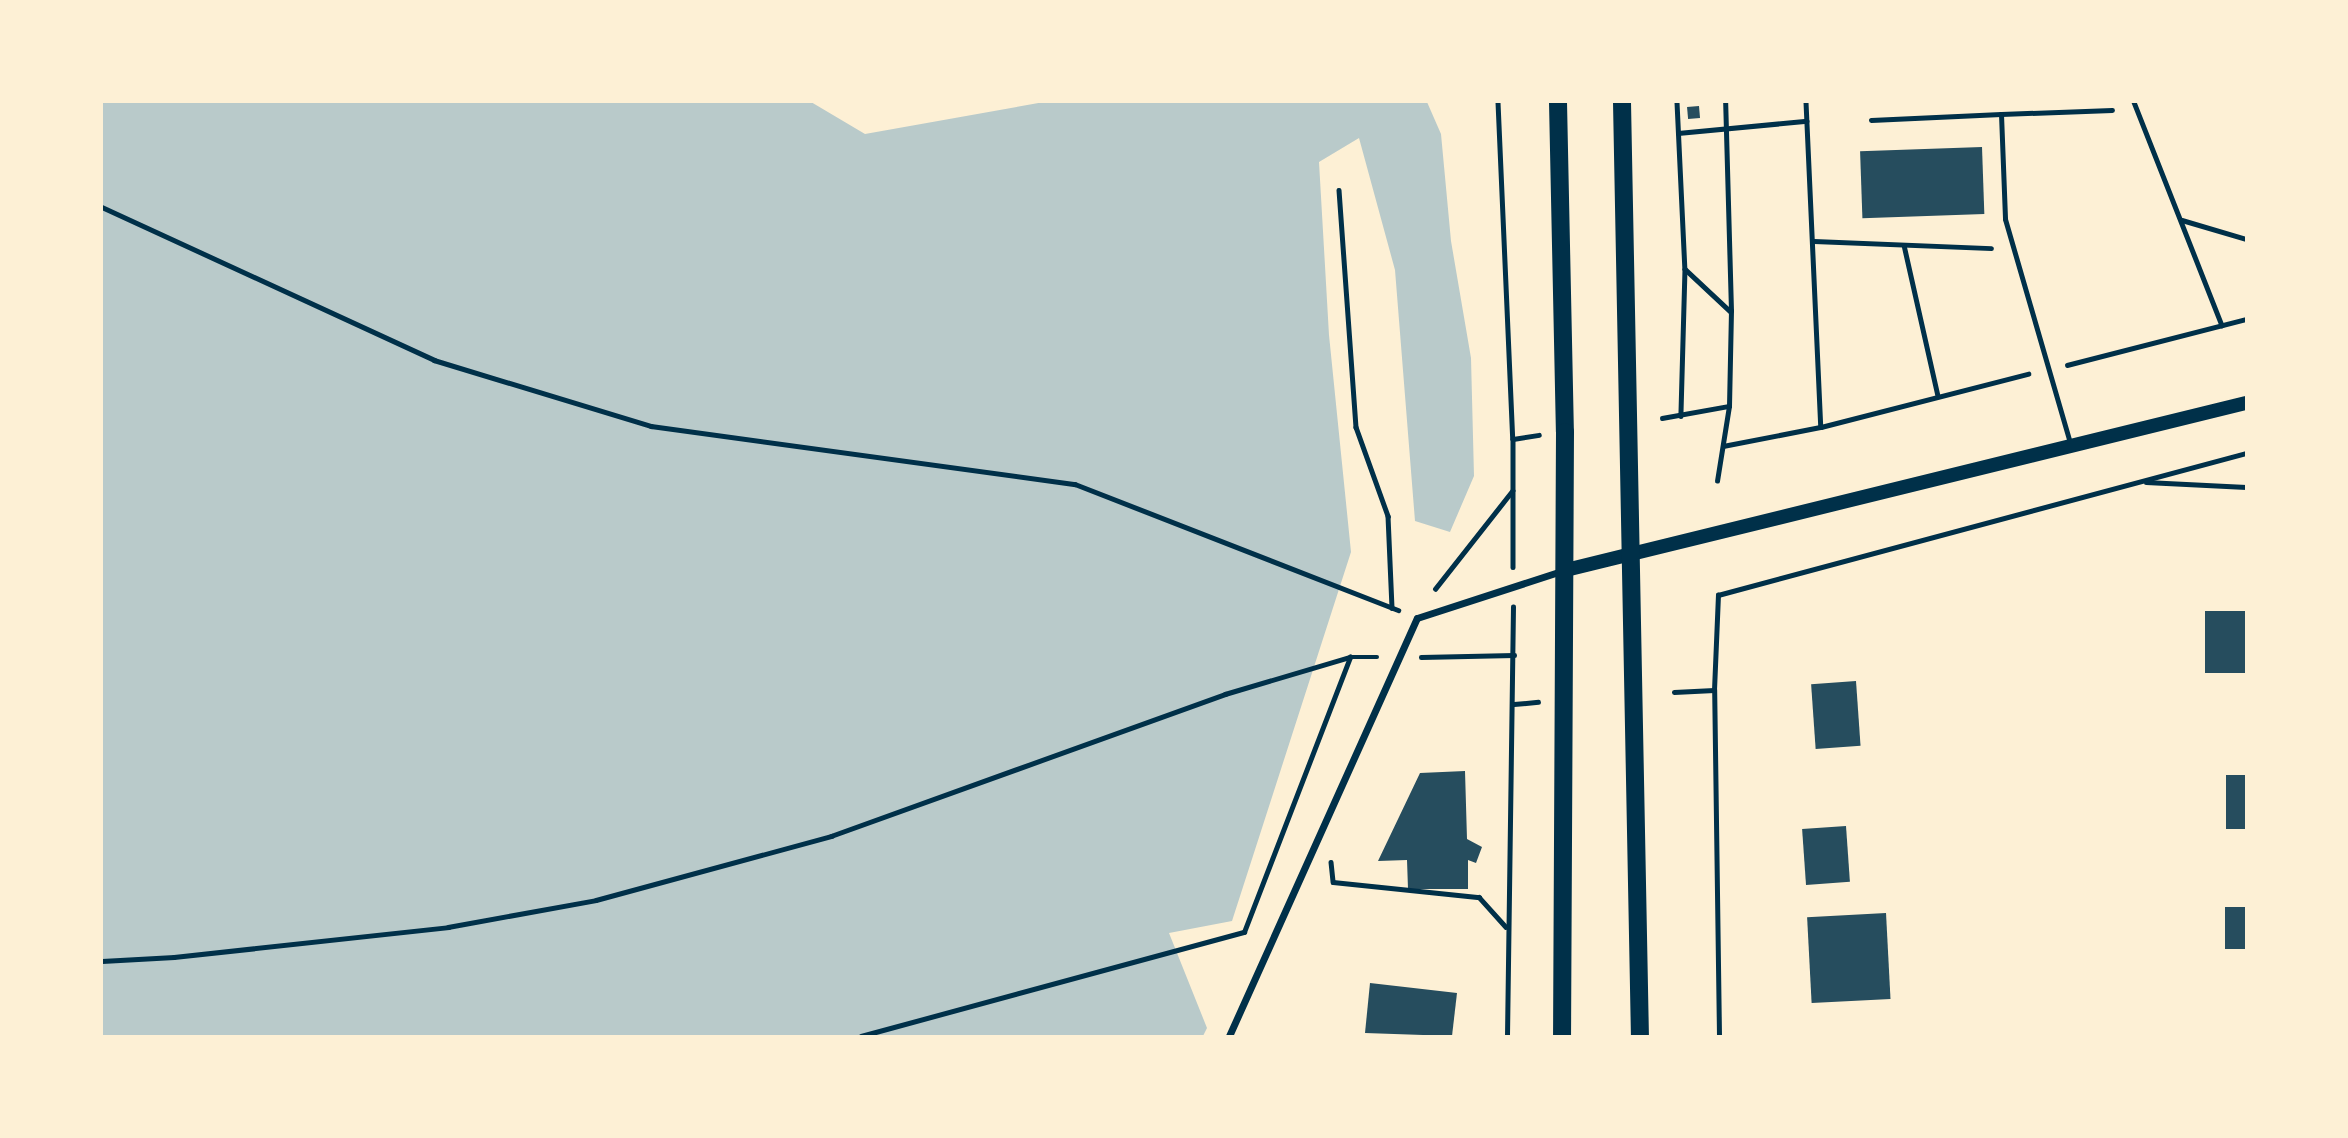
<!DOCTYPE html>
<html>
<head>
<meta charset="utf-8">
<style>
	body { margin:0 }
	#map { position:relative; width:2348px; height:1138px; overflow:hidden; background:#fdf0d5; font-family:Inter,sans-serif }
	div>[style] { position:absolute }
	.green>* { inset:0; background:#b9caca }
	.building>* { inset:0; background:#264d5e; transform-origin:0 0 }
	.path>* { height:4.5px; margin:-2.25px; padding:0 2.25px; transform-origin:2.25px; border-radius:2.25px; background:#003049 }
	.service>* { height:5px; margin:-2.5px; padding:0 2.5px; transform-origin:2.5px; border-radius:2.5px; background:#003049 }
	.minor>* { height:7px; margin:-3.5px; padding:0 3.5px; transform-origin:3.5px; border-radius:3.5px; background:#003049 }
	.secondary>* { height:14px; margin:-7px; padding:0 7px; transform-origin:7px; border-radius:7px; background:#003049 }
	.primary>* { height:18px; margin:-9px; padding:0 9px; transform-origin:9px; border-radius:9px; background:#003049 }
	span { translate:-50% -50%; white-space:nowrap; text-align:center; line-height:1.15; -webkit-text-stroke:5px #fdf0d5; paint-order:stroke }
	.frame { position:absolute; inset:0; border:103px solid #fdf0d5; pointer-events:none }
</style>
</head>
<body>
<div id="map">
	<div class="green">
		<i style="clip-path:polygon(102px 102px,811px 102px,865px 134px,1044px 102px,1427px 102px,1441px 134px,1451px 241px,1471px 358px,1474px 476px,1450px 532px,1415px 521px,1395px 270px,1359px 138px,1319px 162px,1329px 335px,1351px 552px,1232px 921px,1169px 933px,1207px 1028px,1203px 1036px,102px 1036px)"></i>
	</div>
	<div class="building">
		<i style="left:1699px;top:106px;width:12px;height:12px;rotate:85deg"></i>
		<i style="left:1982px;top:147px;width:67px;height:122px;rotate:88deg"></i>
		<i style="left:2246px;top:611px;width:62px;height:41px;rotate:90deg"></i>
		<i style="left:1856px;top:681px;width:65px;height:45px;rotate:86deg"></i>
		<i style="clip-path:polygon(1465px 771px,1467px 839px,1482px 847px,1476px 863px,1468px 860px,1468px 889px,1408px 889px,1407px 860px,1378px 861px,1420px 773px)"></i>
		<i style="left:2226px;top:775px;width:20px;height:54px"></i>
		<i style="left:1846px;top:826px;width:56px;height:44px;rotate:86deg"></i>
		<i style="left:2246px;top:907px;width:42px;height:21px;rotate:90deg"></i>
		<i style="left:1886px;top:913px;width:86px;height:79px;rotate:87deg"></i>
		<i style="clip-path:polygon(1370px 983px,1457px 993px,1452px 1036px,1365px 1033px)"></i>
	</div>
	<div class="path">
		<i style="left:1498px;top:102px;width:337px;rotate:87.5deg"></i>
		<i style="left:1513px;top:439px;width:128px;rotate:90deg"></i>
		<i style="left:1677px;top:102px;width:167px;rotate:87.3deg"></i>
		<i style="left:1685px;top:269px;width:147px;rotate:91.6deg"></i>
		<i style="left:1806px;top:102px;width:325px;rotate:87.4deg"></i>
		<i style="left:2134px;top:102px;width:240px;rotate:68.5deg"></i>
		<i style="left:1678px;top:133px;width:129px;rotate:-5.4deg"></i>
		<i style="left:1339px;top:190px;width:238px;rotate:85.9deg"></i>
		<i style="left:1356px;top:427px;width:95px;rotate:70.2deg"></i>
		<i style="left:1388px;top:516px;width:92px;rotate:87.5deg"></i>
		<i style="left:102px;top:207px;width:366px;rotate:24.7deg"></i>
		<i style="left:434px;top:360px;width:227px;rotate:16.9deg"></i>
		<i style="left:651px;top:426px;width:428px;rotate:7.8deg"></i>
		<i style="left:1075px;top:484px;width:347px;rotate:21.3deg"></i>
		<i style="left:2182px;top:220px;width:67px;rotate:16.5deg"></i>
		<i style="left:1814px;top:241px;width:177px;rotate:2.3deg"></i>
		<i style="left:1904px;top:245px;width:155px;rotate:77.3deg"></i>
		<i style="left:1685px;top:269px;width:62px;rotate:43deg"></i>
		<i style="left:2067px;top:365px;width:185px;rotate:-14.4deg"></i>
		<i style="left:1662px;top:418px;width:68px;rotate:-10.2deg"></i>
		<i style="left:1513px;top:439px;width:26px;rotate:-9deg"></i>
		<i style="left:1723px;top:446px;width:100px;rotate:-11deg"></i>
		<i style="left:1821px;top:427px;width:214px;rotate:-14.4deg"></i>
		<i style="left:1717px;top:481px;width:76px;rotate:-80.9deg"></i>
		<i style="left:1729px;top:406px;width:95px;rotate:-88.8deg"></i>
		<i style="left:1731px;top:311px;width:209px;rotate:-91.6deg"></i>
		<i style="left:2146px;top:482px;width:100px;rotate:2.9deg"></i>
		<i style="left:1435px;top:589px;width:125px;rotate:-51.8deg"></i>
		<i style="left:1421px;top:657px;width:93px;rotate:-1.2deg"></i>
		<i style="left:1674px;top:692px;width:40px;rotate:-2.9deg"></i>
		<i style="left:1514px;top:704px;width:24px;rotate:-5deg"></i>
		<i style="left:1331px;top:862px;width:20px;rotate:84deg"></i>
		<i style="left:1333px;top:882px;width:147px;rotate:5.9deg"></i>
		<i style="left:1479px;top:897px;width:40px;rotate:48deg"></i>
		<i style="left:102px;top:961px;width:72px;rotate:-3.2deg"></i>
		<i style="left:174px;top:957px;width:276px;rotate:-6.2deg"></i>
		<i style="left:448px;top:927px;width:150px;rotate:-10.3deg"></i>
		<i style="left:596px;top:900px;width:244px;rotate:-15.2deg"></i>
		<i style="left:831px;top:836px;width:419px;rotate:-19.8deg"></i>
		<i style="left:1225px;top:694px;width:130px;rotate:-16.5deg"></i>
		<i style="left:1350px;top:657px;width:27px"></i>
		<i style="left:861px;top:1036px;width:397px;rotate:-15.2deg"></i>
		<i style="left:1244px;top:932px;width:295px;rotate:-68.9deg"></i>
		<i style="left:1507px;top:1036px;width:429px;rotate:-89.2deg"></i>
		<i style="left:1719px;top:1036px;width:346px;rotate:-90.8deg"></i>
		<i style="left:1714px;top:690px;width:95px;rotate:-87.6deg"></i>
		<i style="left:1718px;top:595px;width:547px;rotate:-15.05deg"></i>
	</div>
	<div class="service">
		<i style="left:2001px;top:114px;width:111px;rotate:-2.1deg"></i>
		<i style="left:1871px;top:120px;width:130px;rotate:-2.6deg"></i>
		<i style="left:2001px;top:114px;width:105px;rotate:87.8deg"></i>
		<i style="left:2005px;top:219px;width:236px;rotate:73.8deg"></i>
	</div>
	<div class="minor">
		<i style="left:1229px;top:1036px;width:458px;rotate:-65.8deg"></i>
		<i style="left:1417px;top:618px;width:156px;rotate:-18deg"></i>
	</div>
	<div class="secondary">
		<i style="left:1566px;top:570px;width:700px;rotate:-13.8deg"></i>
	</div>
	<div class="primary">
		<i style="left:1558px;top:102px;width:330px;rotate:88.8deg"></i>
		<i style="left:1565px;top:432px;width:604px;rotate:90.28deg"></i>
		<i style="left:1622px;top:102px;width:934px;rotate:88.9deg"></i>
	</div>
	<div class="frame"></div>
</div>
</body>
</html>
